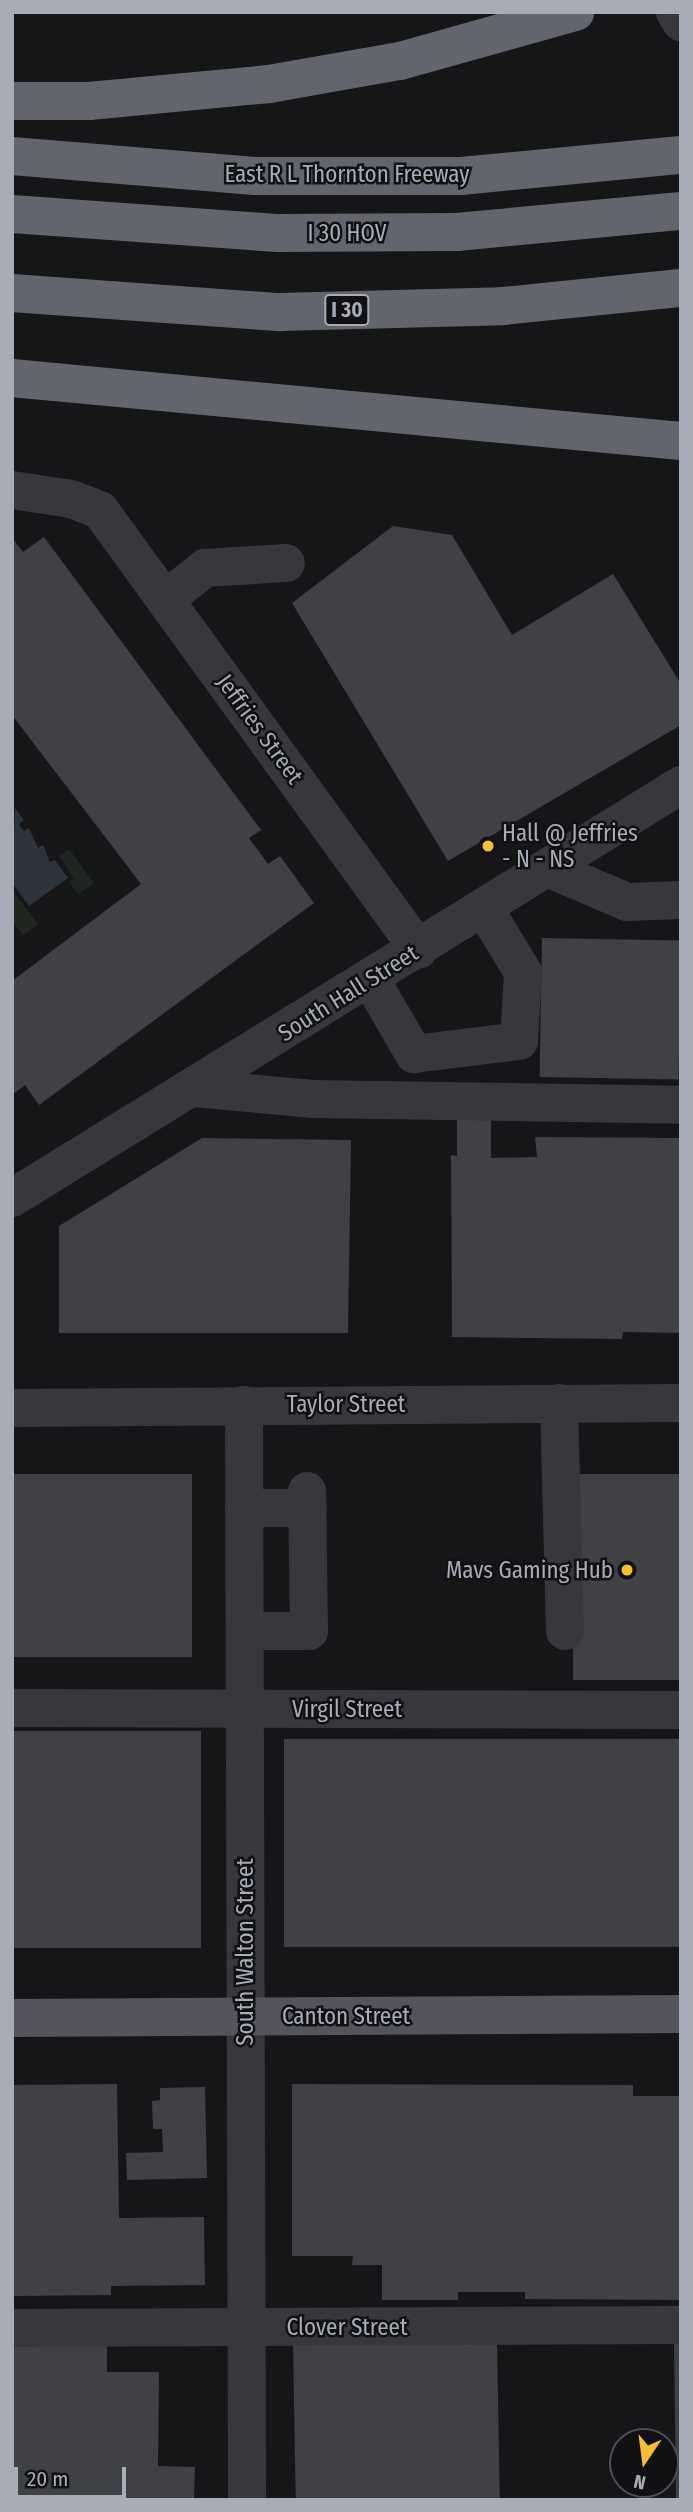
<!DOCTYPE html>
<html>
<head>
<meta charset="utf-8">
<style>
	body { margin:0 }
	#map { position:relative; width:693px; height:2512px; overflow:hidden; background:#161618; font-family:"Fira Sans Condensed",sans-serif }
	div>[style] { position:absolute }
	.green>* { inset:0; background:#1e261f }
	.water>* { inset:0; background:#2b343c }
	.building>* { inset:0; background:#404145; transform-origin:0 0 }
	.minor>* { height:38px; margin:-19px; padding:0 19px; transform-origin:19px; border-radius:19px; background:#37373d }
	.major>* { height:38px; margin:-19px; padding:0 19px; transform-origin:19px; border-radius:19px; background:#53545c }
	.highway>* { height:38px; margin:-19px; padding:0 19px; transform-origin:19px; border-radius:19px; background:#63656e }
	.dots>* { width:19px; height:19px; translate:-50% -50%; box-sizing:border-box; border:4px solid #111113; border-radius:50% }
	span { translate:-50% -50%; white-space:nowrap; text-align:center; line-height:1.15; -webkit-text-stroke:5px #111113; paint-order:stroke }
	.shield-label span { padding:2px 5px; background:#111113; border:2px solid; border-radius:5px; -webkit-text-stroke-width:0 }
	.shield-label { font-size:21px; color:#a7acb8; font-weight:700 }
	.street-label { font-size:23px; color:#a7acb8 }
	.poi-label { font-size:23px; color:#a7acb8 }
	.left { translate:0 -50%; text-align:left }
	.right { translate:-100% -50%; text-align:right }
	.frame { position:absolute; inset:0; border:14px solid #a7acb8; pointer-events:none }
	.north { position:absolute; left:609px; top:2428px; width:70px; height:70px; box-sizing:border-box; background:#111113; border:2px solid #4d4f55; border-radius:50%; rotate:193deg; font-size:19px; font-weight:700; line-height:28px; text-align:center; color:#a7acb8 }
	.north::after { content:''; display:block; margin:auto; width:24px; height:32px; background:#f7be2f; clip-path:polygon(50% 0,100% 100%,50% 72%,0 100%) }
	.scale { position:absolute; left:14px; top:2467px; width:112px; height:32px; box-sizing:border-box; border:4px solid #a7acb8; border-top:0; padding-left:9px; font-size:21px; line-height:24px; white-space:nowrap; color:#a7acb8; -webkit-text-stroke:5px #111113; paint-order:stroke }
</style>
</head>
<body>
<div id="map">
	<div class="green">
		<i style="clip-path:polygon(69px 849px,94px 883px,78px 894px,69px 882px,74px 878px,59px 856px)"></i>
		<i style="clip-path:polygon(12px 890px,38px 924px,23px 935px,12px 921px)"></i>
	</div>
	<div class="water">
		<i style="clip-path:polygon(15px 808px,24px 820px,19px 824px,24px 831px,29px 828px,38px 848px,43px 845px,50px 862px,55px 860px,68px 878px,29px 906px,12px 883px)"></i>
	</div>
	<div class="building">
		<i style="clip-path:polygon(393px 526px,452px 535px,512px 635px,613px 574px,681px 684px,681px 725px,448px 861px,292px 603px)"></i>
		<i style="clip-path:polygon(44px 537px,261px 830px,249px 838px,268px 864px,280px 856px,314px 903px,39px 1105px,25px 1085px,12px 1095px,12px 981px,141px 884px,12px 715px,12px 538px,23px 552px)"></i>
		<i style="left:542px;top:938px;width:139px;height:139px;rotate:1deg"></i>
		<i style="clip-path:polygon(457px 1118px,491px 1119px,491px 1158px,537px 1157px,535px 1137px,681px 1138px,681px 1333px,623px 1332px,622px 1339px,452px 1337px,451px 1155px,457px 1156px)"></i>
		<i style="clip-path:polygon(202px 1138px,351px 1140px,348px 1333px,59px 1333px,59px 1226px)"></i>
		<i style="left:192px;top:1474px;width:183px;height:180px;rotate:90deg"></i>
		<i style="left:573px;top:1474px;width:108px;height:206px"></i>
		<i style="left:12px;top:1731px;width:189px;height:217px"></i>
		<i style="left:284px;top:1739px;width:397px;height:208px"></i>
		<i style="clip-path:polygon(117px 2084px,119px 2218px,204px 2217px,205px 2285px,111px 2286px,111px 2295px,12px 2296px,12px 2085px)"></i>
		<i style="clip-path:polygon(292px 2084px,633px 2085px,633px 2096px,681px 2096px,681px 2300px,525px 2299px,525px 2292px,458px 2292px,458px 2300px,382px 2300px,382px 2265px,352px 2265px,353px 2256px,292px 2256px)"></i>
		<i style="clip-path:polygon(205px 2087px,207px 2178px,127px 2180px,126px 2153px,163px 2152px,162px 2129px,153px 2129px,152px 2101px,160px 2100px,160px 2088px)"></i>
		<i style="clip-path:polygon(12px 2340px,107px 2340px,107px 2372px,159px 2372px,158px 2466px,195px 2467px,194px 2500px,12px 2500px)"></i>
		<i style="clip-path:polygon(674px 2340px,681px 2340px,681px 2500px,676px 2500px)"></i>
		<i style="left:497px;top:2341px;width:159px;height:204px;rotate:89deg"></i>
	</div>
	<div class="minor">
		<i style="left:675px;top:12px;width:12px;rotate:59deg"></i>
		<i style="left:12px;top:490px;width:60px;rotate:8.7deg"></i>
		<i style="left:71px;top:499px;width:31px;rotate:21deg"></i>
		<i style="left:100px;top:510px;width:543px;rotate:54.06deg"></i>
		<i style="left:166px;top:599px;width:50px;rotate:-38.5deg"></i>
		<i style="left:205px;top:568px;width:81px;rotate:-3.5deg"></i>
		<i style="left:547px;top:868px;width:87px;rotate:23deg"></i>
		<i style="left:627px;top:902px;width:54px;rotate:-2.1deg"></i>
		<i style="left:371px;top:980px;width:86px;rotate:59.8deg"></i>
		<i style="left:414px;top:1054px;width:106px;rotate:-7.1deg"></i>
		<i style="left:519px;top:1041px;width:69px;rotate:-86.7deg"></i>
		<i style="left:523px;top:972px;width:75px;rotate:-121.4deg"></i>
		<i style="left:194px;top:1088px;width:119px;rotate:5.3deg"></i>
		<i style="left:312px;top:1099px;width:369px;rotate:0.9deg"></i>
		<i style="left:12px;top:1198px;width:786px;rotate:-31.69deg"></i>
		<i style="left:559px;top:1403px;width:228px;rotate:88.5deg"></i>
		<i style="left:244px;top:1405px;width:1095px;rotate:89.84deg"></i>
		<i style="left:12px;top:1408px;width:669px;rotate:-0.43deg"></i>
		<i style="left:244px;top:1508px;width:64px"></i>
		<i style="left:245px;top:1631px;width:64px"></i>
		<i style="left:309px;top:1631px;width:140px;rotate:-90.8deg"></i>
		<i style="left:12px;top:1708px;width:669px;rotate:0.17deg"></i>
		<i style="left:12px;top:2328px;width:669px;rotate:-0.26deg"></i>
	</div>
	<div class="major">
		<i style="left:12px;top:2018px;width:669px;rotate:-0.34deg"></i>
	</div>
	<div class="highway">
		<i style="left:12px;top:101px;width:77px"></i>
		<i style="left:89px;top:101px;width:181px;rotate:-5.4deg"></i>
		<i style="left:269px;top:84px;width:133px;rotate:-10deg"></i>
		<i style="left:400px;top:61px;width:182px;rotate:-15.6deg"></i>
		<i style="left:12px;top:156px;width:244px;rotate:4.7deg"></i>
		<i style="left:255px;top:176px;width:206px"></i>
		<i style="left:461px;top:176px;width:221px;rotate:-5.5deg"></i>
		<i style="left:12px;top:214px;width:267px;rotate:4.1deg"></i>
		<i style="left:278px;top:233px;width:179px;rotate:-0.3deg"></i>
		<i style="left:457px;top:232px;width:225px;rotate:-5.4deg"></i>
		<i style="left:12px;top:293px;width:268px;rotate:4.1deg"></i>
		<i style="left:279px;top:312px;width:224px;rotate:-1.5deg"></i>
		<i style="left:503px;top:306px;width:179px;rotate:-5.8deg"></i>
		<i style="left:12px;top:378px;width:672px;rotate:5.38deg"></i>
	</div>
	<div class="dots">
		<i style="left:488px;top:846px;background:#f7be2f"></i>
		<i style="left:627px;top:1570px;background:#f7be2f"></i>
	</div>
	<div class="shield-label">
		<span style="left:347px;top:310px">I 30</span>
	</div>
	<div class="street-label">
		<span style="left:347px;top:174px">East R L Thornton Freeway</span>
		<span style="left:347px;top:233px">I 30 HOV</span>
		<span style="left:260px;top:729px;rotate:54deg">Jeffries Street</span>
		<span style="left:348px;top:993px;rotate:-32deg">South Hall Street</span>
		<span style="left:346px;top:1404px">Taylor Street</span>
		<span style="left:347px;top:1709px">Virgil Street</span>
		<span style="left:245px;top:1952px;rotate:-90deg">South Walton Street</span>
		<span style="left:346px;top:2016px">Canton Street</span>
		<span style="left:347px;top:2327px">Clover Street</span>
	</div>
	<div class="poi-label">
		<span class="left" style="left:502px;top:846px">Hall @ Jeffries<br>- N - NS</span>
		<span class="right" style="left:613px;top:1570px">Mavs Gaming Hub</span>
	</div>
	<div class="frame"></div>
	<div class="north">N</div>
	<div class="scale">20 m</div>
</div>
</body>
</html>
